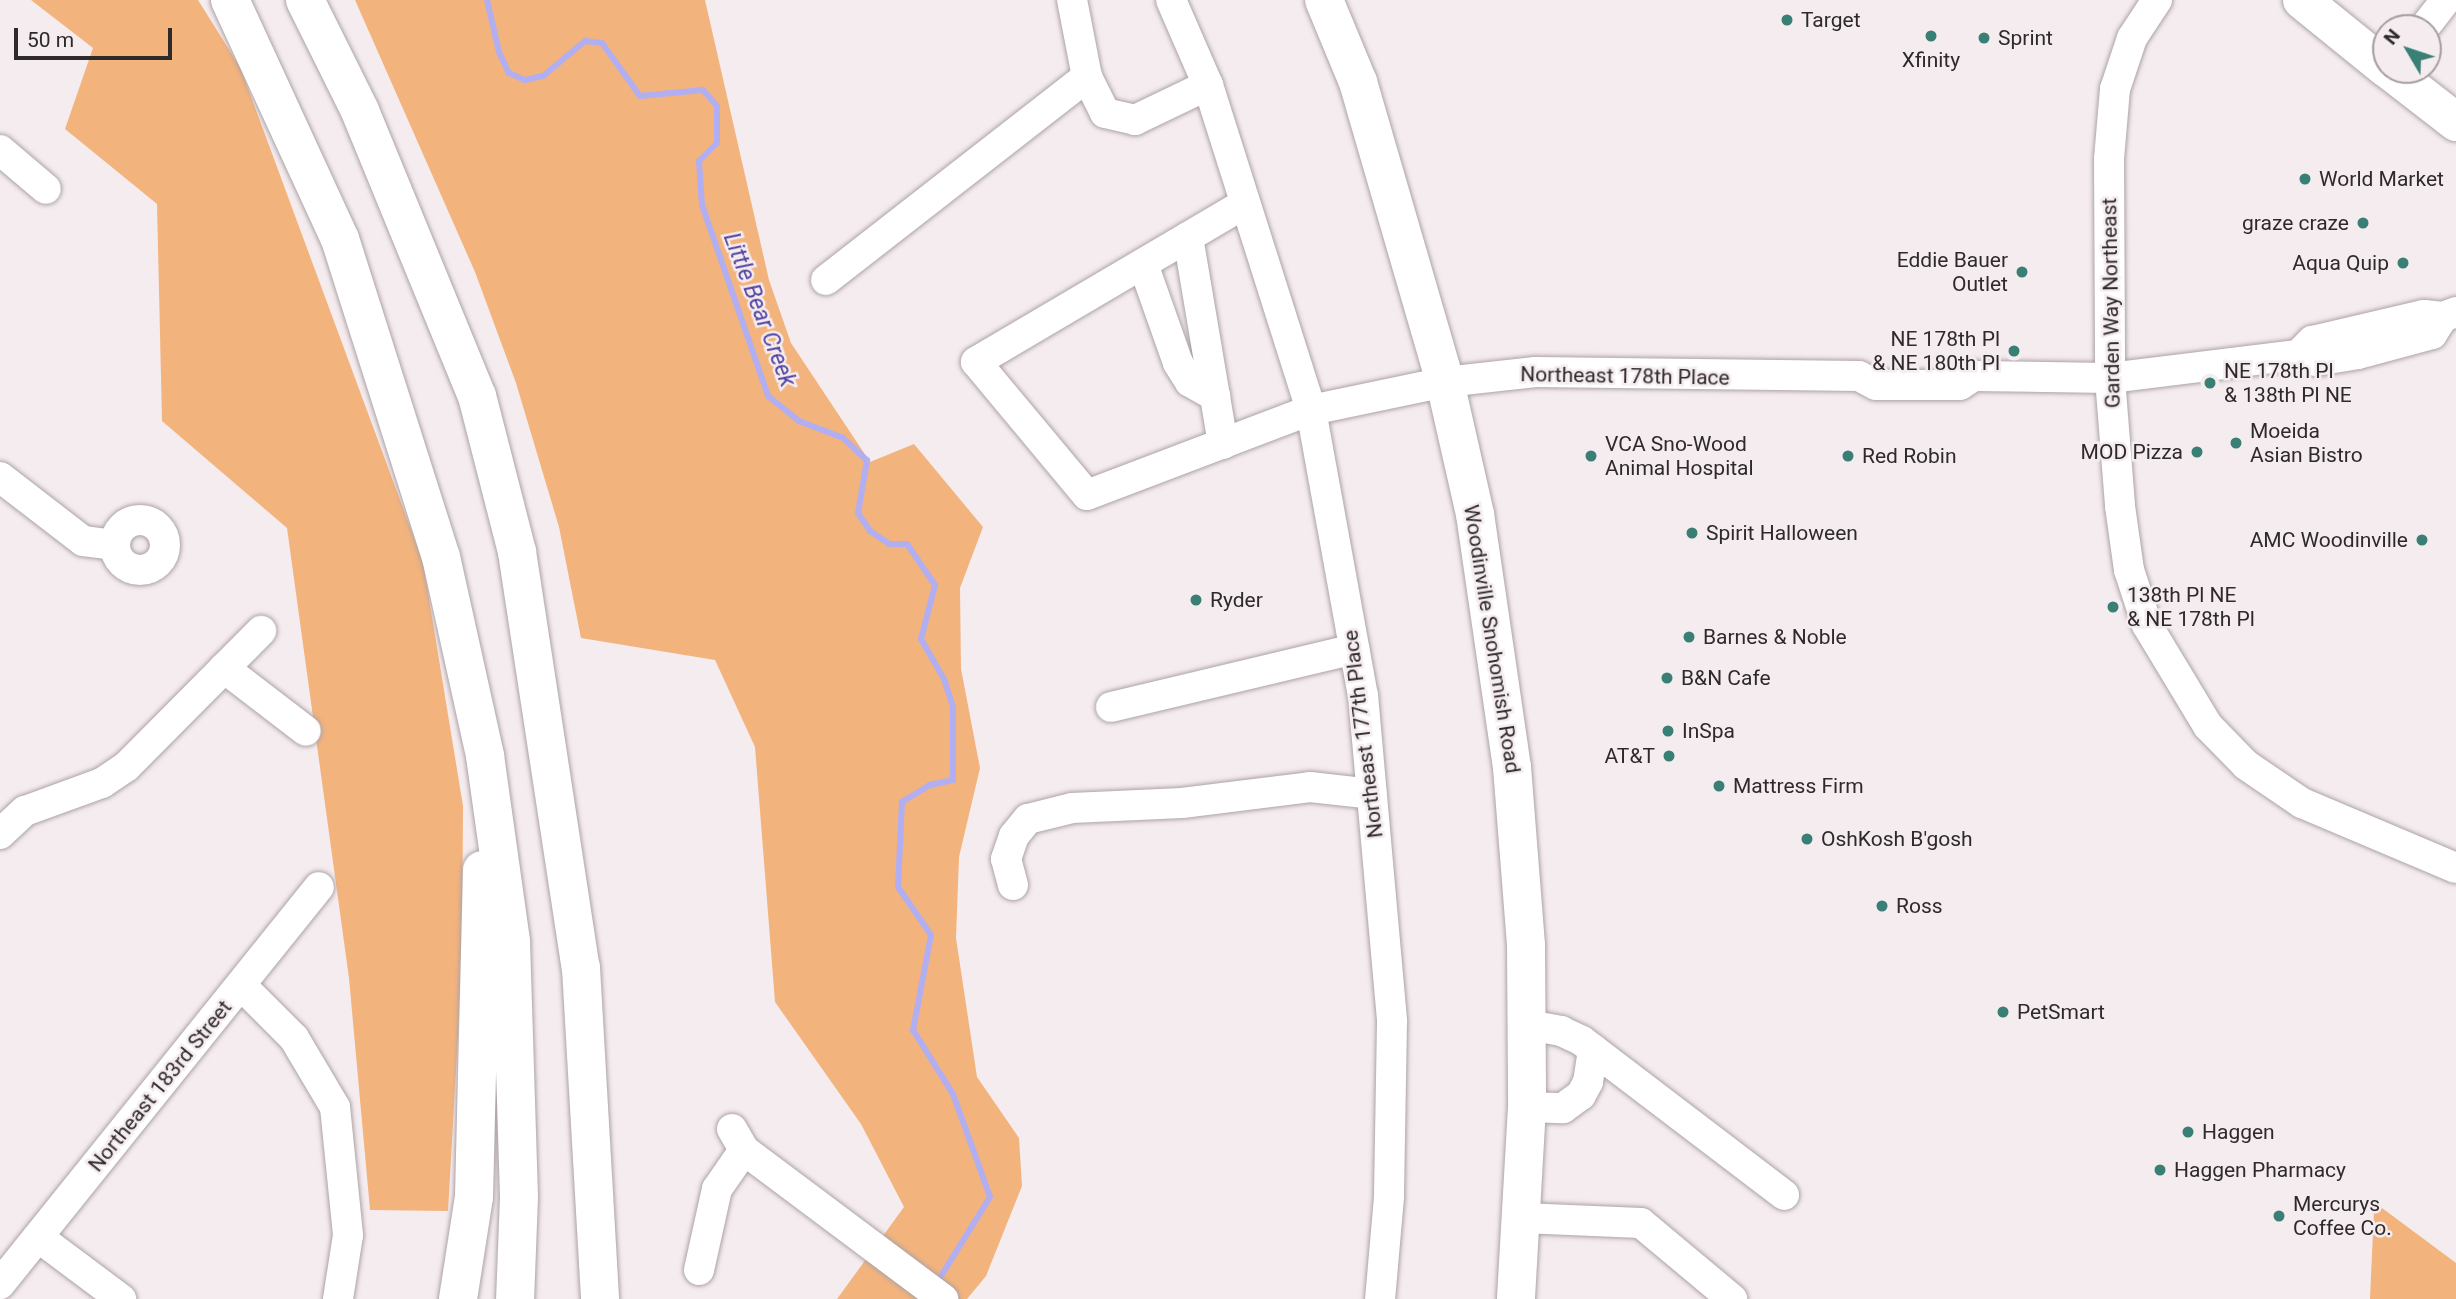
<!DOCTYPE html>
<html>
<head>
<meta charset="utf-8">
<style>
	body { margin:0 }
	#map { position:relative; width:2456px; height:1299px; overflow:hidden; background:#f5ecef; font-family:Roboto,sans-serif }
	div>[style] { position:absolute }
	.green>* { inset:0; background:#f3b37d }
	.stream>* { height:6px; margin:-3px; padding:0 3px; transform-origin:3px; border-radius:3px; background:#b1aff1 }
	.roads { filter:drop-shadow(0 0 2px #aca3a6) drop-shadow(0 0 2px #aca3a6) }
	.minor>* { height:30px; margin:-15px; padding:0 15px; transform-origin:15px; border-radius:15px; background:#fff }
	.minor>.ring { margin:-15px; padding:0; box-sizing:content-box; background:none; border:30px solid #fff; border-radius:50% }
	.major>* { height:38px; margin:-19px; padding:0 19px; transform-origin:19px; border-radius:19px; background:#fff }
	.highway>* { height:38px; margin:-19px; padding:0 19px; transform-origin:19px; border-radius:19px; background:#fff }
	.dots>* { width:19px; height:19px; translate:-50% -50%; box-sizing:border-box; border:4px solid #f5ecef; border-radius:50% }
	span { translate:-50% -50%; white-space:nowrap; text-align:center; line-height:1.15; -webkit-text-stroke:5px #f5ecef; paint-order:stroke }
	.poi-label { font-size:21px; color:#2e2a2b }
	.left { translate:0 -50%; text-align:left }
	.right { translate:-100% -50%; text-align:right }
	.street-label { font-size:21px; color:#2e2a2b }
	.water-label { font-size:23px; color:#5144a3; font-style:italic }
	.north { position:absolute; left:2372px; top:14px; width:70px; height:70px; box-sizing:border-box; background:#f5ecef; border:2px solid #a59ea1; border-radius:50%; rotate:309deg; font-size:19px; font-weight:700; line-height:28px; text-align:center; color:#2e2a2b }
	.north::after { content:''; display:block; margin:auto; width:24px; height:32px; background:#3a7f75; clip-path:polygon(50% 0,100% 100%,50% 72%,0 100%) }
	.scale { position:absolute; left:14px; top:28px; width:158px; height:32px; box-sizing:border-box; border:4px solid #2e2a2b; border-top:0; padding-left:9px; font-size:21px; line-height:24px; white-space:nowrap; color:#2e2a2b; -webkit-text-stroke:5px #f5ecef; paint-order:stroke }
</style>
</head>
<body>
<div id="map">
	<div class="green">
		<i style="clip-path:polygon(31px 0,198px 0,240px 67px,423px 562px,463px 806px,462px 965px,448px 1211px,370px 1210px,349px 978px,287px 528px,162px 421px,157px 204px,65px 129px,93px 48px)"></i>
		<i style="clip-path:polygon(355px 0,705px 0,769px 280px,791px 343px,870px 462px,914px 444px,983px 527px,960px 588px,961px 669px,980px 768px,959px 857px,956px 938px,977px 1077px,1019px 1138px,1022px 1186px,986px 1276px,967px 1299px,837px 1299px,904px 1207px,861px 1124px,775px 1002px,755px 747px,715px 660px,581px 638px,559px 527px,516px 383px,475px 272px)"></i>
		<i style="clip-path:polygon(2378px 1205px,2456px 1263px,2456px 1299px,2370px 1299px,2374px 1210px)"></i>
	</div>
	<div class="stream">
		<i style="left:487px;top:0;width:53px;rotate:77deg"></i>
		<i style="left:499px;top:52px;width:23px;rotate:65deg"></i>
		<i style="left:509px;top:73px;width:17px;rotate:24deg"></i>
		<i style="left:525px;top:80px;width:18px;rotate:-13deg"></i>
		<i style="left:543px;top:76px;width:55px;rotate:-39.8deg"></i>
		<i style="left:585px;top:41px;width:17px;rotate:7deg"></i>
		<i style="left:602px;top:43px;width:65px;rotate:54.4deg"></i>
		<i style="left:640px;top:96px;width:63px;rotate:-5.4deg"></i>
		<i style="left:703px;top:90px;width:21px;rotate:49deg"></i>
		<i style="left:717px;top:106px;width:37px;rotate:90deg"></i>
		<i style="left:717px;top:143px;width:25px;rotate:135deg"></i>
		<i style="left:699px;top:161px;width:44px;rotate:86.1deg"></i>
		<i style="left:702px;top:205px;width:202px;rotate:70.9deg"></i>
		<i style="left:768px;top:396px;width:40px;rotate:39deg"></i>
		<i style="left:799px;top:421px;width:47px;rotate:21.1deg"></i>
		<i style="left:843px;top:438px;width:33px;rotate:43deg"></i>
		<i style="left:867px;top:460px;width:54px;rotate:99.6deg"></i>
		<i style="left:858px;top:513px;width:22px;rotate:56deg"></i>
		<i style="left:870px;top:531px;width:23px;rotate:34deg"></i>
		<i style="left:889px;top:544px;width:18px"></i>
		<i style="left:907px;top:544px;width:50px;rotate:55.7deg"></i>
		<i style="left:935px;top:585px;width:56px;rotate:104.5deg"></i>
		<i style="left:921px;top:639px;width:46px;rotate:60.1deg"></i>
		<i style="left:944px;top:679px;width:28px;rotate:72deg"></i>
		<i style="left:953px;top:706px;width:74px;rotate:90deg"></i>
		<i style="left:953px;top:780px;width:24px;rotate:168deg"></i>
		<i style="left:930px;top:785px;width:33px;rotate:149deg"></i>
		<i style="left:902px;top:802px;width:85px;rotate:92.7deg"></i>
		<i style="left:898px;top:887px;width:58px;rotate:55.5deg"></i>
		<i style="left:931px;top:935px;width:97px;rotate:100.7deg"></i>
		<i style="left:913px;top:1030px;width:75px;rotate:58deg"></i>
		<i style="left:953px;top:1094px;width:109px;rotate:70.2deg"></i>
		<i style="left:990px;top:1197px;width:93px;rotate:121.8deg"></i>
	</div>
	<div class="roads">
		<div class="minor">
			<i style="left:1171px;top:0;width:93px;rotate:66.5deg"></i>
			<i style="left:1208px;top:85px;width:341px;rotate:72.4deg"></i>
			<i style="left:1311px;top:410px;width:290px;rotate:79.7deg"></i>
			<i style="left:1363px;top:695px;width:328px;rotate:84.9deg"></i>
			<i style="left:1392px;top:1022px;width:175px;rotate:91deg"></i>
			<i style="left:1389px;top:1197px;width:102px;rotate:95deg"></i>
			<i style="left:2157px;top:0;width:45px;rotate:123.3deg"></i>
			<i style="left:2132px;top:38px;width:54px;rotate:108.4deg"></i>
			<i style="left:2115px;top:89px;width:70px;rotate:94.9deg"></i>
			<i style="left:2109px;top:159px;width:219px;rotate:89.7deg"></i>
			<i style="left:2110px;top:378px;width:128px;rotate:85.5deg"></i>
			<i style="left:2120px;top:506px;width:65px;rotate:82deg"></i>
			<i style="left:2129px;top:570px;width:58px;rotate:71.9deg"></i>
			<i style="left:2147px;top:625px;width:118px;rotate:58.9deg"></i>
			<i style="left:2208px;top:726px;width:54px;rotate:45.7deg"></i>
			<i style="left:2246px;top:765px;width:68px;rotate:34.2deg"></i>
			<i style="left:2302px;top:803px;width:167px;rotate:22.9deg"></i>
			<i style="left:2424px;top:28px;width:36px;rotate:-52deg"></i>
			<i style="left:1087px;top:77px;width:40px;rotate:63.4deg"></i>
			<i style="left:1105px;top:113px;width:31px;rotate:13deg"></i>
			<i style="left:1135px;top:120px;width:81px;rotate:-25.6deg"></i>
			<i style="left:0;top:150px;width:60px;rotate:40.3deg"></i>
			<i style="left:1244px;top:204px;width:311px;rotate:149.5deg"></i>
			<i style="left:976px;top:362px;width:173px;rotate:50.2deg"></i>
			<i style="left:1087px;top:495px;width:240px;rotate:-20.8deg"></i>
			<i style="left:1311px;top:410px;width:137px;rotate:-11.8deg"></i>
			<i style="left:1445px;top:382px;width:91px;rotate:-6.3deg"></i>
			<i style="left:1535px;top:372px;width:324px;rotate:0.7deg"></i>
			<i style="left:1859px;top:376px;width:19px;rotate:28deg"></i>
			<i style="left:1876px;top:385px;width:84px"></i>
			<i style="left:1960px;top:385px;width:17px;rotate:-33deg"></i>
			<i style="left:1974px;top:376px;width:136px;rotate:0.8deg"></i>
			<i style="left:2110px;top:378px;width:189px;rotate:-7deg"></i>
			<i style="left:2298px;top:355px;width:19px;rotate:18deg"></i>
			<i style="left:2316px;top:361px;width:43px;rotate:-9.5deg"></i>
			<i style="left:2358px;top:354px;width:77px;rotate:-15.1deg"></i>
			<i style="left:2432px;top:334px;width:20px;rotate:-57deg"></i>
			<i style="left:1188px;top:237px;width:210px;rotate:80.4deg"></i>
			<i style="left:1143px;top:264px;width:105px;rotate:70.5deg"></i>
			<i style="left:1178px;top:363px;width:22px;rotate:58deg"></i>
			<i style="left:1190px;top:382px;width:29px;rotate:29deg"></i>
			<i style="left:826px;top:280px;width:331px;rotate:-37.9deg"></i>
			<i style="left:1087px;top:77px;width:78px;rotate:-101deg"></i>
			<i style="left:2298px;top:355px;width:20px;rotate:-45deg"></i>
			<i style="left:2312px;top:341px;width:115px;rotate:-13.1deg"></i>
			<i style="left:2424px;top:315px;width:19px;rotate:6deg"></i>
			<i style="left:2443px;top:317px;width:14px;rotate:-21deg"></i>
			<i style="left:0;top:477px;width:105px;rotate:37.6deg"></i>
			<i style="left:83px;top:541px;width:31px;rotate:7deg"></i>
			<i class="ring" style="left:115px;top:520px;width:20px;height:20px"></i>
			<i style="left:224px;top:668px;width:103px;rotate:37.5deg"></i>
			<i style="left:1111px;top:707px;width:250px;rotate:-13.4deg"></i>
			<i style="left:0;top:834px;width:34px;rotate:-43deg"></i>
			<i style="left:25px;top:811px;width:82px;rotate:-20deg"></i>
			<i style="left:102px;top:783px;width:29px;rotate:-34deg"></i>
			<i style="left:126px;top:767px;width:192px;rotate:-45.2deg"></i>
			<i style="left:1013px;top:885px;width:27px;rotate:-105deg"></i>
			<i style="left:1006px;top:859px;width:24px;rotate:-71deg"></i>
			<i style="left:1014px;top:836px;width:22px;rotate:-51deg"></i>
			<i style="left:1028px;top:819px;width:45px;rotate:-14deg"></i>
			<i style="left:1072px;top:808px;width:110px;rotate:-2.6deg"></i>
			<i style="left:1182px;top:803px;width:129px;rotate:-7.1deg"></i>
			<i style="left:1310px;top:787px;width:62px;rotate:6.4deg"></i>
			<i style="left:241px;top:985px;width:75px;rotate:45deg"></i>
			<i style="left:294px;top:1038px;width:80px;rotate:59.3deg"></i>
			<i style="left:335px;top:1107px;width:129px;rotate:84.2deg"></i>
			<i style="left:348px;top:1235px;width:65px;rotate:98.9deg"></i>
			<i style="left:1528px;top:1025px;width:34px;rotate:10deg"></i>
			<i style="left:1561px;top:1031px;width:23px;rotate:25deg"></i>
			<i style="left:1582px;top:1041px;width:254px;rotate:37.3deg"></i>
			<i style="left:1527px;top:1107px;width:36px;rotate:2deg"></i>
			<i style="left:1563px;top:1108px;width:22px;rotate:-36deg"></i>
			<i style="left:1581px;top:1095px;width:15px;rotate:-62deg"></i>
			<i style="left:1588px;top:1082px;width:33px;rotate:-81deg"></i>
			<i style="left:732px;top:1129px;width:24px;rotate:60deg"></i>
			<i style="left:744px;top:1150px;width:249px;rotate:36.8deg"></i>
			<i style="left:1522px;top:1218px;width:119px;rotate:2.4deg"></i>
			<i style="left:1641px;top:1223px;width:119px;rotate:39.9deg"></i>
			<i style="left:38px;top:1237px;width:104px;rotate:36.8deg"></i>
			<i style="left:699px;top:1270px;width:83px;rotate:-77.5deg"></i>
			<i style="left:717px;top:1189px;width:47px;rotate:-55.3deg"></i>
			<i style="left:0;top:1284px;width:509px;rotate:-51.22deg"></i>
		</div>
		<div class="major">
			<i style="left:1324px;top:0;width:89px;rotate:67.5deg"></i>
			<i style="left:1358px;top:82px;width:312px;rotate:73.8deg"></i>
			<i style="left:1445px;top:382px;width:135px;rotate:77.2deg"></i>
			<i style="left:1475px;top:514px;width:256px;rotate:81.7deg"></i>
			<i style="left:1512px;top:767px;width:179px;rotate:85.5deg"></i>
			<i style="left:1526px;top:945px;width:162px;rotate:89.6deg"></i>
			<i style="left:1527px;top:1107px;width:192px;rotate:93.3deg"></i>
			<i style="left:2302px;top:0;width:108px;rotate:39deg"></i>
			<i style="left:2389px;top:70px;width:85px;rotate:37.8deg"></i>
		</div>
		<div class="highway">
			<i style="left:230px;top:0;width:263px;rotate:65.3deg"></i>
			<i style="left:340px;top:239px;width:334px;rotate:72.4deg"></i>
			<i style="left:441px;top:557px;width:204px;rotate:77.5deg"></i>
			<i style="left:485px;top:756px;width:188px;rotate:82deg"></i>
			<i style="left:511px;top:942px;width:255px;rotate:88.2deg"></i>
			<i style="left:519px;top:1197px;width:102px;rotate:92.2deg"></i>
			<i style="left:305px;top:0;width:124px;rotate:63.6deg"></i>
			<i style="left:360px;top:111px;width:308px;rotate:67.7deg"></i>
			<i style="left:477px;top:396px;width:161px;rotate:75.6deg"></i>
			<i style="left:517px;top:552px;width:421px;rotate:81.3deg"></i>
			<i style="left:581px;top:968px;width:332px;rotate:86.7deg"></i>
			<i style="left:458px;top:1299px;width:103px;rotate:-81.1deg"></i>
			<i style="left:474px;top:1197px;width:327px;rotate:-88.6deg"></i>
		</div>
	</div>
	<div class="dots">
		<i style="left:1787px;top:20px;background:#3a7f75"></i>
		<i style="left:1931px;top:36px;background:#3a7f75"></i>
		<i style="left:1984px;top:38px;background:#3a7f75"></i>
		<i style="left:2305px;top:179px;background:#3a7f75"></i>
		<i style="left:2363px;top:223px;background:#3a7f75"></i>
		<i style="left:2403px;top:263px;background:#3a7f75"></i>
		<i style="left:2022px;top:272px;background:#3a7f75"></i>
		<i style="left:2014px;top:351px;background:#3a7f75"></i>
		<i style="left:2210px;top:383px;background:#3a7f75"></i>
		<i style="left:2236px;top:443px;background:#3a7f75"></i>
		<i style="left:2197px;top:452px;background:#3a7f75"></i>
		<i style="left:1591px;top:456px;background:#3a7f75"></i>
		<i style="left:1848px;top:456px;background:#3a7f75"></i>
		<i style="left:1692px;top:533px;background:#3a7f75"></i>
		<i style="left:2422px;top:540px;background:#3a7f75"></i>
		<i style="left:1196px;top:600px;background:#3a7f75"></i>
		<i style="left:2113px;top:607px;background:#3a7f75"></i>
		<i style="left:1689px;top:637px;background:#3a7f75"></i>
		<i style="left:1667px;top:678px;background:#3a7f75"></i>
		<i style="left:1668px;top:731px;background:#3a7f75"></i>
		<i style="left:1669px;top:756px;background:#3a7f75"></i>
		<i style="left:1719px;top:786px;background:#3a7f75"></i>
		<i style="left:1807px;top:839px;background:#3a7f75"></i>
		<i style="left:1882px;top:906px;background:#3a7f75"></i>
		<i style="left:2003px;top:1012px;background:#3a7f75"></i>
		<i style="left:2188px;top:1132px;background:#3a7f75"></i>
		<i style="left:2160px;top:1170px;background:#3a7f75"></i>
		<i style="left:2279px;top:1216px;background:#3a7f75"></i>
	</div>
	<div class="poi-label">
		<span class="left" style="left:1801px;top:20px">Target</span>
		<span class="left" style="left:1998px;top:38px">Sprint</span>
		<span style="left:1931px;top:60px">Xfinity</span>
		<span class="left" style="left:2319px;top:179px">World Market</span>
		<span class="right" style="left:2349px;top:223px">graze craze</span>
		<span class="right" style="left:2008px;top:272px">Eddie Bauer<br>Outlet</span>
		<span class="right" style="left:2389px;top:263px">Aqua Quip</span>
		<span class="right" style="left:2000px;top:351px">NE 178th Pl<br>&amp; NE 180th Pl</span>
		<span class="left" style="left:2224px;top:383px">NE 178th Pl<br>&amp; 138th Pl NE</span>
		<span class="left" style="left:2250px;top:443px">Moeida<br>Asian Bistro</span>
		<span class="left" style="left:1605px;top:456px">VCA Sno-Wood<br>Animal Hospital</span>
		<span class="right" style="left:2183px;top:452px">MOD Pizza</span>
		<span class="left" style="left:1862px;top:456px">Red Robin</span>
		<span class="left" style="left:1706px;top:533px">Spirit Halloween</span>
		<span class="right" style="left:2408px;top:540px">AMC Woodinville</span>
		<span class="left" style="left:2127px;top:607px">138th Pl NE<br>&amp; NE 178th Pl</span>
		<span class="left" style="left:1210px;top:600px">Ryder</span>
		<span class="left" style="left:1703px;top:637px">Barnes &amp; Noble</span>
		<span class="left" style="left:1681px;top:678px">B&amp;N Cafe</span>
		<span class="left" style="left:1682px;top:731px">InSpa</span>
		<span class="right" style="left:1655px;top:756px">AT&amp;T</span>
		<span class="left" style="left:1733px;top:786px">Mattress Firm</span>
		<span class="left" style="left:1821px;top:839px">OshKosh B'gosh</span>
		<span class="left" style="left:1896px;top:906px">Ross</span>
		<span class="left" style="left:2017px;top:1012px">PetSmart</span>
		<span class="left" style="left:2202px;top:1132px">Haggen</span>
		<span class="left" style="left:2174px;top:1170px">Haggen Pharmacy</span>
		<span class="left" style="left:2293px;top:1216px">Mercurys<br>Coffee Co.</span>
	</div>
	<div class="street-label">
		<span style="left:2111px;top:303px;rotate:-91deg">Garden Way Northeast</span>
		<span style="left:1625px;top:376px;rotate:1deg">Northeast 178th Place</span>
		<span style="left:1492px;top:639px;rotate:81deg">Woodinville Snohomish Road</span>
		<span style="left:1363px;top:734px;rotate:-97deg">Northeast 177th Place</span>
		<span style="left:160px;top:1086px;rotate:-51deg">Northeast 183rd Street</span>
	</div>
	<div class="water-label">
		<span style="left:759px;top:310px;rotate:69deg">Little Bear Creek</span>
	</div>
	<div class="north">N</div>
	<div class="scale">50 m</div>
</div>
</body>
</html>
